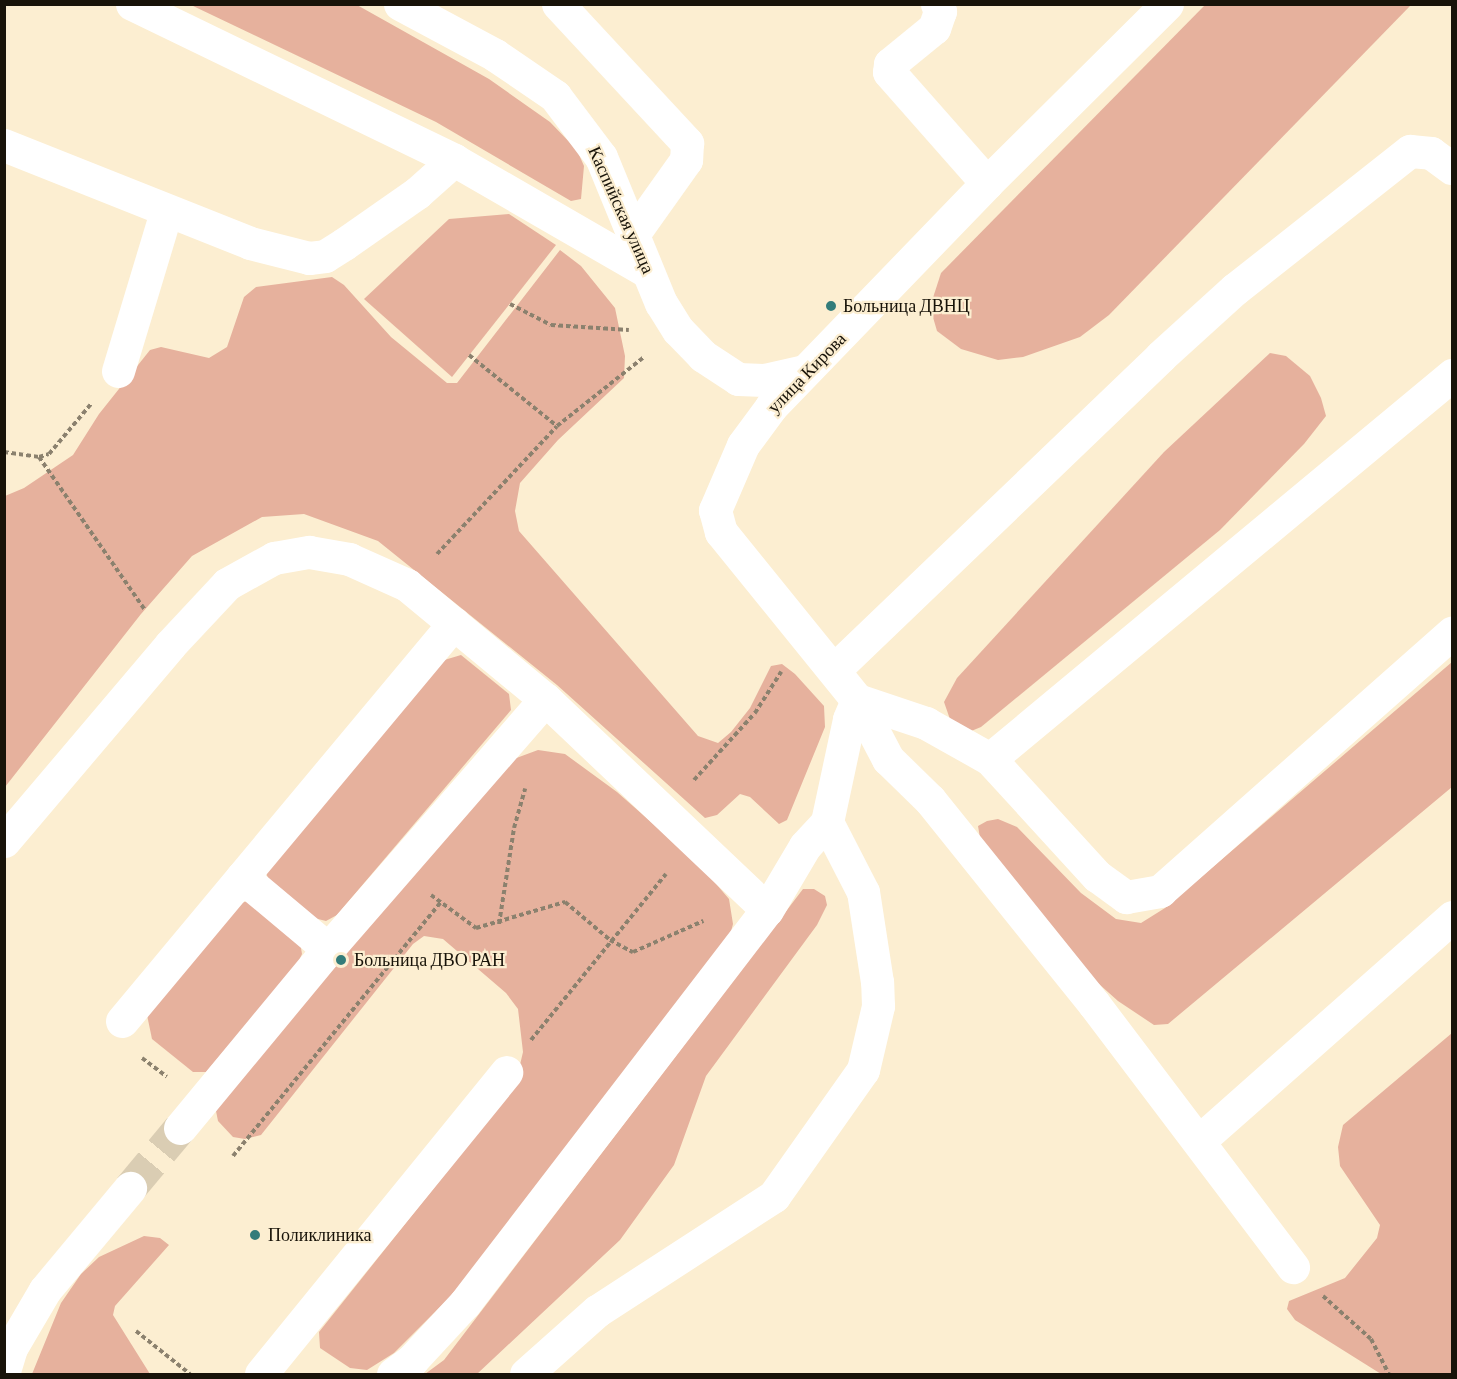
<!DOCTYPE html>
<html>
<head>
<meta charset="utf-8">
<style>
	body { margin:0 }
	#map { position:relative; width:1457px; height:1379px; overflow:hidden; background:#fceed1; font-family:"Crimson Pro",serif }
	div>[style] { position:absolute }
	.green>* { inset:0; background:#e6b19d }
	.minor-tunnel>* { height:33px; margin-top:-16.5px; transform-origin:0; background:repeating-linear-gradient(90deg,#dacdb3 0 33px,transparent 0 49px) }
	.path>* { height:4px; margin-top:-2px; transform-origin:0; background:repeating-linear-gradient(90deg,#8b816e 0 4.5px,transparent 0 7.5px) }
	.minor>* { height:33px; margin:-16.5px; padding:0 16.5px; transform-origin:16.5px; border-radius:16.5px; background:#fff }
	.dots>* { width:16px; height:16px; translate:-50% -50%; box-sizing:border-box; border:3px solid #fceed1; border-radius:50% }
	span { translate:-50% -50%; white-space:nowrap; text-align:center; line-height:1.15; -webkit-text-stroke:4.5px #fceed1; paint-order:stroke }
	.street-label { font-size:18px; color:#181309 }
	.poi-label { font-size:18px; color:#181309 }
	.left { translate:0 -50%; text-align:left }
	.frame { position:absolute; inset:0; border:6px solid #181309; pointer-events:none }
</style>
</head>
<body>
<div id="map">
	<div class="green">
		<i style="clip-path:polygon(1206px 4px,1411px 5px,1109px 315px,1080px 337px,1023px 357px,998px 360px,961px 349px,937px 331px,930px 307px,941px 273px)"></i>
		<i style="clip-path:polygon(191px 5px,357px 5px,489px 79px,550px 122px,577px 150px,584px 166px,581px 199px,571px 201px,436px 122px)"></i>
		<i style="clip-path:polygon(509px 214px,556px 245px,452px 377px,364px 299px,449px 219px)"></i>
		<i style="clip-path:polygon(560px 250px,581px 266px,615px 308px,625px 356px,624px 378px,558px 440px,520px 483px,515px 511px,519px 531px,698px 736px,718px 743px,731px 732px,750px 708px,771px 666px,782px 664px,795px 674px,824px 706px,825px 727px,787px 820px,779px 824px,750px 797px,740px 794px,717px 815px,705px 818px,557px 685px,378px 541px,304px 514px,262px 517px,192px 556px,141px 614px,5px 787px,5px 496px,24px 488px,73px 455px,99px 414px,150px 350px,161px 347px,209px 358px,227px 347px,244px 297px,256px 287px,332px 277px,344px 285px,391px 337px,447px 383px,457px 383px)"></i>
		<i style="clip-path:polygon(1270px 353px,1286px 356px,1310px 376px,1321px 398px,1326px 416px,1304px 444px,1220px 530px,981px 727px,964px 734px,952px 725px,944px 702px,957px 678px,1164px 452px)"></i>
		<i style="clip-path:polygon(461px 655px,509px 694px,511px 710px,337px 915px,326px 921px,310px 917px,270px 883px,266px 873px,441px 661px)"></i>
		<i style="clip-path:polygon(1452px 662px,1452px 787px,1168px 1024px,1154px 1025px,1118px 1001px,1081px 968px,980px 838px,978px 826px,987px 821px,998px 819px,1017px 827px,1081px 893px,1116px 919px,1141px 923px,1165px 908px)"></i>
		<i style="clip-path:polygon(538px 750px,565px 754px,617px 792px,700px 865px,729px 899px,733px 924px,729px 939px,488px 1259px,394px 1353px,367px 1370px,350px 1368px,320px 1348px,319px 1332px,515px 1086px,523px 1052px,518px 1009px,506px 993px,443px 939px,424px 936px,413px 944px,261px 1135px,245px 1139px,233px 1137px,218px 1121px,216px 1111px,224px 1094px,511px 760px)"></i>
		<i style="clip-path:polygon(803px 889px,814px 889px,825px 896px,827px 905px,817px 925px,706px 1076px,674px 1165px,620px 1240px,477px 1374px,425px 1374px,444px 1360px)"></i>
		<i style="clip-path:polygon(250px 900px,300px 942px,302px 954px,297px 965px,206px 1072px,193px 1072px,152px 1039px,147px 1015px,236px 905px)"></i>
		<i style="clip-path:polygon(1452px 1033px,1452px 1374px,1381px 1374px,1295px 1320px,1287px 1309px,1289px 1301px,1345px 1278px,1377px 1238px,1380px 1225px,1340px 1166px,1338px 1147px,1343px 1125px)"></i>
		<i style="clip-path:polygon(144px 1236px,160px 1238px,169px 1245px,115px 1306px,113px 1315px,150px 1374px,32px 1374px,61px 1303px,81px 1274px,99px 1257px)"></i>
	</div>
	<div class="minor-tunnel">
		<i style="left:130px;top:1188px;width:78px;rotate:-50.2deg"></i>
	</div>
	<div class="path">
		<i style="left:510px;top:304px;width:46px;rotate:27.1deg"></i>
		<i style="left:551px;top:325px;width:78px;rotate:3.7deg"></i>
		<i style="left:469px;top:355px;width:113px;rotate:38.9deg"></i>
		<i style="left:4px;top:452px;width:35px;rotate:8deg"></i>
		<i style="left:39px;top:457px;width:10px;rotate:-17deg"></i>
		<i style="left:49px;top:454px;width:65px;rotate:-50deg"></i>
		<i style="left:39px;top:457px;width:186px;rotate:55.3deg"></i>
		<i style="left:437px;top:554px;width:175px;rotate:-46.8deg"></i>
		<i style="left:557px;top:426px;width:111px;rotate:-38.4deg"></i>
		<i style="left:694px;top:780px;width:91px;rotate:-47.7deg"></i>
		<i style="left:755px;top:713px;width:49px;rotate:-57.6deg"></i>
		<i style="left:431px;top:895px;width:56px;rotate:36.3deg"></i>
		<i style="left:476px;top:928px;width:93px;rotate:-16.3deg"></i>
		<i style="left:565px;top:902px;width:59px;rotate:40.2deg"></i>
		<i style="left:610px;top:940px;width:26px;rotate:28deg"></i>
		<i style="left:633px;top:952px;width:77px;rotate:-23.9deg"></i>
		<i style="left:499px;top:924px;width:97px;rotate:-81.1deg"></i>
		<i style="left:514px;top:828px;width:41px;rotate:-74.2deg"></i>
		<i style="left:531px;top:1040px;width:214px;rotate:-50.9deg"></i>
		<i style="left:142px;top:1058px;width:31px;rotate:37deg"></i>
		<i style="left:233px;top:1156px;width:328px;rotate:-50.7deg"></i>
		<i style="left:1323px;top:1296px;width:64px;rotate:41.9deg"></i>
		<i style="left:1371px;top:1339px;width:39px;rotate:63deg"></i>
		<i style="left:136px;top:1331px;width:69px;rotate:38.5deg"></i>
	</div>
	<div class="minor">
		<i style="left:132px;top:4px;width:358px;rotate:25.8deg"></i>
		<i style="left:454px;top:160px;width:222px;rotate:30deg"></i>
		<i style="left:400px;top:4px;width:108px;rotate:28.2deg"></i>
		<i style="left:495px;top:55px;width:73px;rotate:34.3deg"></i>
		<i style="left:555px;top:96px;width:76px;rotate:53deg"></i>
		<i style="left:601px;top:157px;width:158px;rotate:67.7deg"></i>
		<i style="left:661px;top:303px;width:32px;rotate:58deg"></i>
		<i style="left:678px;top:330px;width:36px;rotate:46deg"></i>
		<i style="left:703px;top:356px;width:42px;rotate:33.3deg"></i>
		<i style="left:738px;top:379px;width:27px;rotate:2deg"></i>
		<i style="left:765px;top:380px;width:40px;rotate:-13deg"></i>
		<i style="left:558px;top:4px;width:190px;rotate:47.1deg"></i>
		<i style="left:687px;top:143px;width:17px;rotate:93deg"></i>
		<i style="left:686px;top:160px;width:93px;rotate:125.4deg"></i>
		<i style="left:937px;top:4px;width:8px;rotate:67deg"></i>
		<i style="left:940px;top:11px;width:18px;rotate:109deg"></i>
		<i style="left:934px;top:28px;width:57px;rotate:140.7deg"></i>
		<i style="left:890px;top:64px;width:8px;rotate:97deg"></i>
		<i style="left:889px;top:72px;width:148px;rotate:48.6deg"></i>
		<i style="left:1167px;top:4px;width:254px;rotate:135.2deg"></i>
		<i style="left:987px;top:183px;width:311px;rotate:134deg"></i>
		<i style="left:771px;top:407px;width:47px;rotate:126.4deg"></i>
		<i style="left:743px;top:445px;width:71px;rotate:113.3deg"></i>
		<i style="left:715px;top:510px;width:23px;rotate:75deg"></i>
		<i style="left:721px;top:532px;width:216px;rotate:51deg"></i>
		<i style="left:857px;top:700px;width:67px;rotate:62.3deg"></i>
		<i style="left:888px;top:759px;width:59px;rotate:44.3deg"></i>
		<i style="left:930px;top:800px;width:262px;rotate:51.2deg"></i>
		<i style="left:1094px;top:1004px;width:330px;rotate:52.9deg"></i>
		<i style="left:4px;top:145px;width:265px;rotate:21.7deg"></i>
		<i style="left:250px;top:243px;width:61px;rotate:14.3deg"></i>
		<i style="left:309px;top:258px;width:16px;rotate:-7deg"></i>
		<i style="left:325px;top:256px;width:22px;rotate:-32deg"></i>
		<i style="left:344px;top:244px;width:89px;rotate:-34.9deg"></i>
		<i style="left:417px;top:193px;width:50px;rotate:-41.7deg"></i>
		<i style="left:118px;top:371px;width:166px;rotate:-73.2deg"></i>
		<i style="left:834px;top:670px;width:453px;rotate:-43.8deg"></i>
		<i style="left:1161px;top:356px;width:100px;rotate:-42.2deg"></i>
		<i style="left:1235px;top:289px;width:223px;rotate:-38.3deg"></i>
		<i style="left:1410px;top:151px;width:21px;rotate:5deg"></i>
		<i style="left:1431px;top:153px;width:26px;rotate:36deg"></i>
		<i style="left:857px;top:700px;width:73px;rotate:18.4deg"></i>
		<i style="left:926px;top:723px;width:73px;rotate:29.4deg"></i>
		<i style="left:990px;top:759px;width:601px;rotate:-39.73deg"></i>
		<i style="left:990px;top:759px;width:159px;rotate:47.6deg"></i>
		<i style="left:1097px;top:876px;width:36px;rotate:36deg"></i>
		<i style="left:1126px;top:897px;width:35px;rotate:-10deg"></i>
		<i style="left:1160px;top:891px;width:390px;rotate:-41.5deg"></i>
		<i style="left:4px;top:841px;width:257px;rotate:-49.7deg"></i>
		<i style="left:170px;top:645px;width:83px;rotate:-46.9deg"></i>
		<i style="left:227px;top:584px;width:54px;rotate:-29deg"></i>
		<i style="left:274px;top:558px;width:36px;rotate:-10deg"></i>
		<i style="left:309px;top:552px;width:41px;rotate:9.9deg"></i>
		<i style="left:349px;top:559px;width:64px;rotate:24.1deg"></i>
		<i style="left:407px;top:585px;width:179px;rotate:39.6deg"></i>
		<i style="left:545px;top:699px;width:306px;rotate:43.5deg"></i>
		<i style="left:242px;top:877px;width:112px;rotate:39.9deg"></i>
		<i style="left:122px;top:1021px;width:518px;rotate:-50.17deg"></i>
		<i style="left:180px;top:1128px;width:232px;rotate:-50.4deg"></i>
		<i style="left:328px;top:949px;width:331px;rotate:-49deg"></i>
		<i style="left:1199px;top:1141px;width:338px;rotate:-41.5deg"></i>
		<i style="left:4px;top:1371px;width:24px;rotate:-73deg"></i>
		<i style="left:11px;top:1348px;width:67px;rotate:-59.6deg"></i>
		<i style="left:45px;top:1290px;width:133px;rotate:-50.2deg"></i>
		<i style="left:261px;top:1374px;width:389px;rotate:-50.9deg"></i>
		<i style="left:393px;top:1374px;width:24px;rotate:-36deg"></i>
		<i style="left:412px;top:1360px;width:78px;rotate:-47.1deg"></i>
		<i style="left:465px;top:1303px;width:496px;rotate:-52.5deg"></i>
		<i style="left:767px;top:910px;width:74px;rotate:-59.3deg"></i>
		<i style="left:805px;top:846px;width:33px;rotate:-47deg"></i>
		<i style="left:827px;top:822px;width:105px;rotate:-77.9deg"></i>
		<i style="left:849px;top:719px;width:21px;rotate:-67deg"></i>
		<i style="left:526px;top:1374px;width:95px;rotate:-41.6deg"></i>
		<i style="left:597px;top:1311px;width:211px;rotate:-33deg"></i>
		<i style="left:774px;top:1196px;width:154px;rotate:-54.8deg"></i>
		<i style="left:863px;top:1070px;width:66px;rotate:-76.8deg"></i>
		<i style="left:878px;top:1006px;width:24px;rotate:-92deg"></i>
		<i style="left:877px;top:982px;width:91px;rotate:-98.8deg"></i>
		<i style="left:863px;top:892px;width:79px;rotate:-117.2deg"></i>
	</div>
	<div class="dots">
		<i style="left:831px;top:306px;background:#337c7a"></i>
		<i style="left:341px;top:960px;background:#337c7a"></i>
		<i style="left:255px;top:1235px;background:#337c7a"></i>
	</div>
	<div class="street-label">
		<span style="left:621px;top:210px;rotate:66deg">Каспийская улица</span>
		<span style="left:807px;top:373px;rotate:-46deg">улица Кирова</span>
	</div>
	<div class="poi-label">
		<span class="left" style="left:843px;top:306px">Больница ДВНЦ</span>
		<span class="left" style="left:354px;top:960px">Больница ДВО РАН</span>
		<span class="left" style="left:268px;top:1235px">Поликлиника</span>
	</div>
	<div class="frame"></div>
</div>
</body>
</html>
